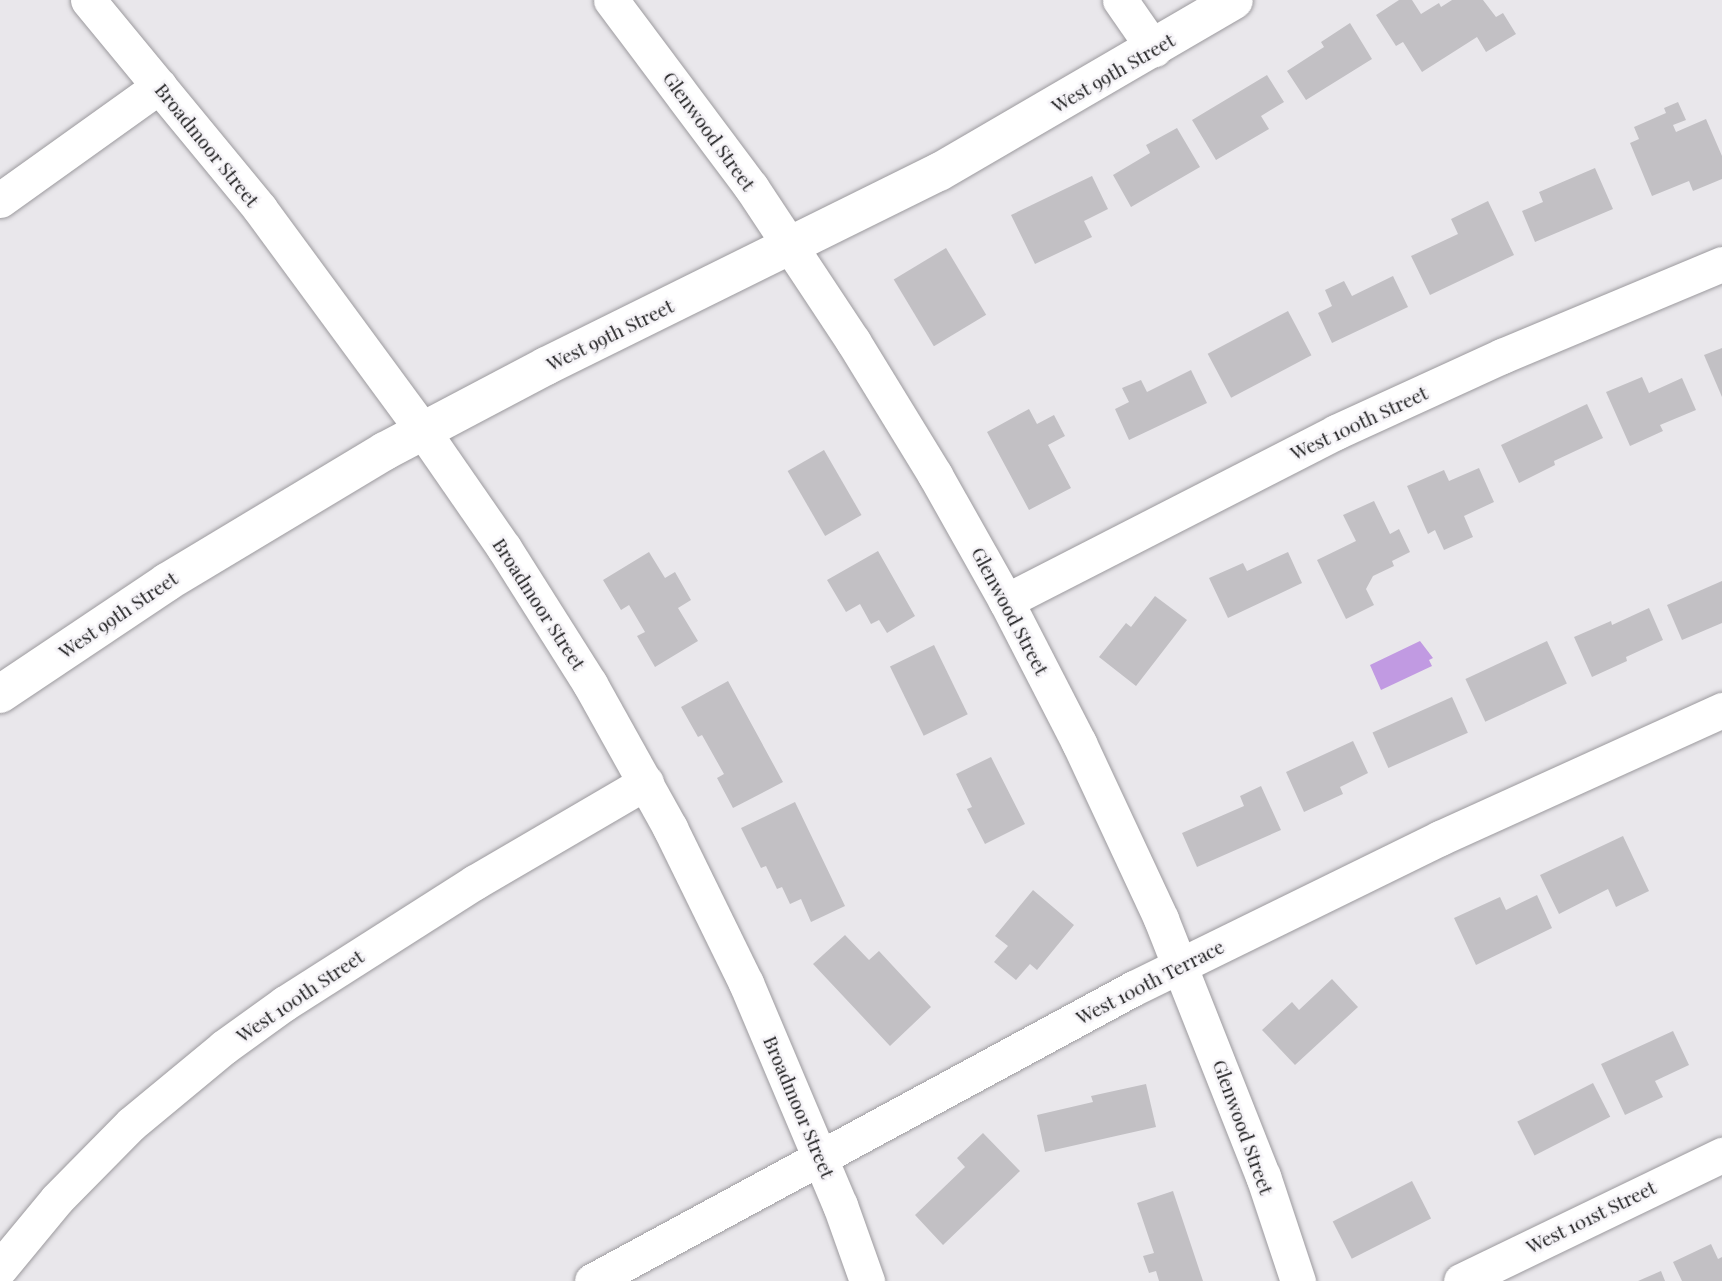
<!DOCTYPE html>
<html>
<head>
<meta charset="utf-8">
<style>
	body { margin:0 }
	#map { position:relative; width:1722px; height:1281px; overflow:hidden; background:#e9e7eb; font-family:"Playfair Display",serif }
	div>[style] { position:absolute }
	.water>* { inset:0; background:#c19ae2 }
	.building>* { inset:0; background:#c2c0c4; transform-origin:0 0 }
	.roads { filter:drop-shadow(0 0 2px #9c9a9e) drop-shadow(0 0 2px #9c9a9e) }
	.street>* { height:35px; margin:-17.5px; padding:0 17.5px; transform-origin:17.5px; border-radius:17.5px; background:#fff }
	.secondary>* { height:38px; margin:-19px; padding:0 19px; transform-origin:19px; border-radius:19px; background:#fff }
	span { translate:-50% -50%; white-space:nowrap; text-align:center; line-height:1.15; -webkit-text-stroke:5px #f6f4f8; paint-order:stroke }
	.street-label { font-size:19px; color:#1d1d1e }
</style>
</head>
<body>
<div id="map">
	<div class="water">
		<i style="clip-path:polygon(1420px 641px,1433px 658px,1429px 660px,1432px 666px,1381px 690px,1370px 665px)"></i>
	</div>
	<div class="building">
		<i style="clip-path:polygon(1399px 0,1412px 0,1421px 14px,1439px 3px,1441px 7px,1452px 0,1483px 0,1496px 17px,1503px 13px,1516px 34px,1486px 52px,1477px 37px,1422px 72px,1403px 42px,1396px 46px,1376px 15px)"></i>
		<i style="clip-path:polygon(1350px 23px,1372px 59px,1306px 100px,1287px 71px,1324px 47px,1321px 42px)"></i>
		<i style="clip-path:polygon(1267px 75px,1284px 102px,1261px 116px,1269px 129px,1216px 160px,1192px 120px)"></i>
		<i style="clip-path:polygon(1678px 102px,1686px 120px,1673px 125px,1676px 132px,1706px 119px,1722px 156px,1722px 179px,1693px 191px,1689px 181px,1652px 196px,1630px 143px,1639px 139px,1634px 127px,1666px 113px,1664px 108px)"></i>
		<i style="clip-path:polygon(1177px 128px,1200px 167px,1131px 207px,1113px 175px,1150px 153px,1146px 145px)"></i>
		<i style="clip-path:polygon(1595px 168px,1613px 209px,1535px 242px,1522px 211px,1543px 202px,1539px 192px)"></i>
		<i style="clip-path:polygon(1092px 176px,1108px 209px,1084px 221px,1092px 237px,1035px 264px,1011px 215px)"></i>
		<i style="clip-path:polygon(1488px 201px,1514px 255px,1430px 295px,1411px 256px,1458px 234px,1451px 219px)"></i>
		<i style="left:946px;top:248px;width:78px;height:61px;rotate:59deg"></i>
		<i style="clip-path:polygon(1393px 276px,1408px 307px,1332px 343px,1318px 313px,1332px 306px,1325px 290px,1344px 281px,1352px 296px)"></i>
		<i style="left:1288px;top:311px;width:50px;height:91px;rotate:62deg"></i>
		<i style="clip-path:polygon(1722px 348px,1722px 397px,1704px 355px)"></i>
		<i style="clip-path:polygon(1191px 370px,1207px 403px,1129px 440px,1115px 409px,1129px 402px,1122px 388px,1141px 380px,1147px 392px)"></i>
		<i style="clip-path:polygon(1642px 377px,1649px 393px,1682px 378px,1696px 410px,1660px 425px,1663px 431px,1630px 446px,1606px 392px)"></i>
		<i style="clip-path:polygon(1587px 404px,1603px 438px,1554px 461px,1555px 465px,1519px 483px,1501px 445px)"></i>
		<i style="clip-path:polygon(1029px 409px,1037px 424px,1054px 415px,1065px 436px,1048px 445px,1071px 488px,1029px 510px,987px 432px)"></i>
		<i style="left:824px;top:450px;width:75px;height:42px;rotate:60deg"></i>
		<i style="clip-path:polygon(1479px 468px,1494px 502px,1464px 516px,1473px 537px,1444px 550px,1435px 530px,1428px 534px,1407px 486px,1444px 470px,1449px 481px)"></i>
		<i style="clip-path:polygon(1374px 501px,1390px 534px,1399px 529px,1410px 552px,1392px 561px,1394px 566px,1373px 576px,1366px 589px,1374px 605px,1346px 619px,1317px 560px,1356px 541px,1343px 515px)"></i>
		<i style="clip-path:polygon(878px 551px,915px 616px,887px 633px,879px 620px,871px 624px,860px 604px,846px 612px,827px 580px)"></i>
		<i style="clip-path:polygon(649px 552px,665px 578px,675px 572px,691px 600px,678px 608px,698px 641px,655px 667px,637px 636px,645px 632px,629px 605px,621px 610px,603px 580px)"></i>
		<i style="clip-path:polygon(1288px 552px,1302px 583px,1228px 618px,1209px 578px,1243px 563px,1247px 571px)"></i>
		<i style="clip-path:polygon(1722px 581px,1722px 623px,1682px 640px,1667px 605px)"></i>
		<i style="clip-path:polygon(1155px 596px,1187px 620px,1136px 686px,1099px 657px,1126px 623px,1131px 627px)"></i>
		<i style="clip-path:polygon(1649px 608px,1663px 640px,1626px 657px,1627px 661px,1592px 677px,1574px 637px,1611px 621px,1612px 625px)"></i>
		<i style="left:1547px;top:641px;width:47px;height:90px;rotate:65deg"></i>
		<i style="left:934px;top:645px;width:77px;height:49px;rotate:64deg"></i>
		<i style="clip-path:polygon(728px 681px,783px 782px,733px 808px,717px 778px,724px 774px,702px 735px,698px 737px,681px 707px)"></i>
		<i style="left:1452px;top:697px;width:39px;height:87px;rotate:66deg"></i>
		<i style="clip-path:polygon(1353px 741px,1368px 773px,1340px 787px,1343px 794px,1304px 812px,1286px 772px)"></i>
		<i style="clip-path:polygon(991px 757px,1025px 824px,985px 844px,967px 809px,972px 807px,956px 774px)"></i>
		<i style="clip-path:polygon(1261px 786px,1281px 830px,1197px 867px,1182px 833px,1244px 806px,1240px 796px)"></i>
		<i style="clip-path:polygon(795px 802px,845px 906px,811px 922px,801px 899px,790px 904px,782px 887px,777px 889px,766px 866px,761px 868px,741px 828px)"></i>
		<i style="clip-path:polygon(1623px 836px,1649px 891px,1616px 907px,1608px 889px,1559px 914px,1540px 875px)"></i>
		<i style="clip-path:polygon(1033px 890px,1074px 925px,1037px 970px,1030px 964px,1016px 980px,994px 962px,1008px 946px,995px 936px)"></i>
		<i style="clip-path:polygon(1537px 895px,1552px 928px,1476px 965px,1454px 918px,1500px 897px,1506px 910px)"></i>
		<i style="clip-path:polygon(845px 935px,869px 960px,879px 951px,931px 1007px,890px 1046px,813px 964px)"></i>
		<i style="clip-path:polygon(1332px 979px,1358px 1007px,1295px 1065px,1262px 1030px,1292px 1002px,1299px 1010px)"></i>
		<i style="clip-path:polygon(1673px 1031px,1689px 1065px,1655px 1081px,1663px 1097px,1625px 1115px,1601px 1064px)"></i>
		<i style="left:1593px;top:1083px;width:38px;height:85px;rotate:63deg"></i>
		<i style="clip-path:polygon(1146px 1084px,1156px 1127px,1045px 1152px,1037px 1115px,1093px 1102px,1091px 1096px)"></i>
		<i style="clip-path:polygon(983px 1133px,1020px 1171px,943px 1245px,915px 1215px,965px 1167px,957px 1158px)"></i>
		<i style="left:1412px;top:1181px;width:42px;height:89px;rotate:63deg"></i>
		<i style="clip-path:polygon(1173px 1191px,1203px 1281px,1159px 1281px,1156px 1271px,1149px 1273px,1143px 1256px,1154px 1253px,1137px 1203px)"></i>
		<i style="clip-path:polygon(1711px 1244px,1718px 1259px,1722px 1257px,1722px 1281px,1682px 1281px,1673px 1262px)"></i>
		<i style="clip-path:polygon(1661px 1271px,1665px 1281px,1638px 1281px)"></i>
	</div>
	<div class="roads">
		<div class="street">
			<i style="left:88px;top:0;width:271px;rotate:50.5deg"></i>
			<i style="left:260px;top:209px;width:275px;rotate:53.7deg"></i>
			<i style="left:423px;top:431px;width:142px;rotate:55.3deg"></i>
			<i style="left:504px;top:548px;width:161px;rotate:57.7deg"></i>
			<i style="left:590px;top:684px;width:165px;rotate:60.9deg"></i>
			<i style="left:670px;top:828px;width:173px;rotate:63.9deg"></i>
			<i style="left:746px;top:983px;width:241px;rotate:67.1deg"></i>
			<i style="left:840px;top:1205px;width:81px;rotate:70.4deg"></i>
			<i style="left:611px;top:0;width:234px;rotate:53.2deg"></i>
			<i style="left:751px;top:187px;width:185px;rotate:56.5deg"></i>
			<i style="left:853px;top:341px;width:157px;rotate:58.5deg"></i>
			<i style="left:935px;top:475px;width:145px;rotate:60.6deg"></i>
			<i style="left:1006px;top:601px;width:160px;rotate:62.8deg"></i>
			<i style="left:1079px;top:743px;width:194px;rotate:65deg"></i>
			<i style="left:1161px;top:919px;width:277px;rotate:68.4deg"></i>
			<i style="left:1263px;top:1176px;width:111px;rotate:71.6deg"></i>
			<i style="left:1120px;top:0;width:60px;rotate:55.2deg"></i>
			<i style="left:0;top:200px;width:196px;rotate:-35.6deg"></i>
			<i style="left:1006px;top:601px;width:371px;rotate:-27.1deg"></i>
			<i style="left:1336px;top:432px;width:183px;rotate:-24.6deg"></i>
			<i style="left:1502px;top:356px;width:238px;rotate:-22.7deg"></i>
			<i style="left:0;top:1268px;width:89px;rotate:-50.4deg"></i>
			<i style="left:57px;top:1199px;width:105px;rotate:-45.4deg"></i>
			<i style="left:131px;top:1124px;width:121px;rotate:-39.6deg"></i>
			<i style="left:224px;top:1047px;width:75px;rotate:-35.8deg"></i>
			<i style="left:285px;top:1003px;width:225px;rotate:-32.5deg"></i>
			<i style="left:475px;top:882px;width:198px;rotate:-30.3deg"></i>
			<i style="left:592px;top:1281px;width:616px;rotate:-28.4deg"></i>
			<i style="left:1134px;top:988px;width:341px;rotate:-26.1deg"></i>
			<i style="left:1440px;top:838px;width:310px;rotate:-24.4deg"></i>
			<i style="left:1461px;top:1281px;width:290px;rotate:-25.8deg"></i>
		</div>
		<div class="secondary">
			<i style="left:0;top:694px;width:201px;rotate:-33.8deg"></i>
			<i style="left:167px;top:582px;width:254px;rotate:-31deg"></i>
			<i style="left:385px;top:451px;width:182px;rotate:-27.8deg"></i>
			<i style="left:546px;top:366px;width:438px;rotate:-26.3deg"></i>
			<i style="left:939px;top:172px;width:341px;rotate:-30.2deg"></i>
		</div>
	</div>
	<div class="street-label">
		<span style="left:1113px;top:73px;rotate:-30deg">West 99th Street</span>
		<span style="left:709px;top:131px;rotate:54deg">Glenwood Street</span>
		<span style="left:207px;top:145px;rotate:51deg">Broadmoor Street</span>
		<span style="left:610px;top:335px;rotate:-26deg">West 99th Street</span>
		<span style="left:1359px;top:423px;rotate:-25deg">West 100th Street</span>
		<span style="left:539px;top:604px;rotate:57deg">Broadmoor Street</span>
		<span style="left:1010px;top:611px;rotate:62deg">Glenwood Street</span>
		<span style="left:118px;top:615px;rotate:-34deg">West 99th Street</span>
		<span style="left:1150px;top:982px;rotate:-27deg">West 100th Terrace</span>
		<span style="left:300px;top:996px;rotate:-34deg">West 100th Street</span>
		<span style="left:799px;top:1107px;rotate:67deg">Broadmoor Street</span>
		<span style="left:1243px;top:1127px;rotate:70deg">Glenwood Street</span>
		<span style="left:1591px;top:1217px;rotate:-26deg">West 101st Street</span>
	</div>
</div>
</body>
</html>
